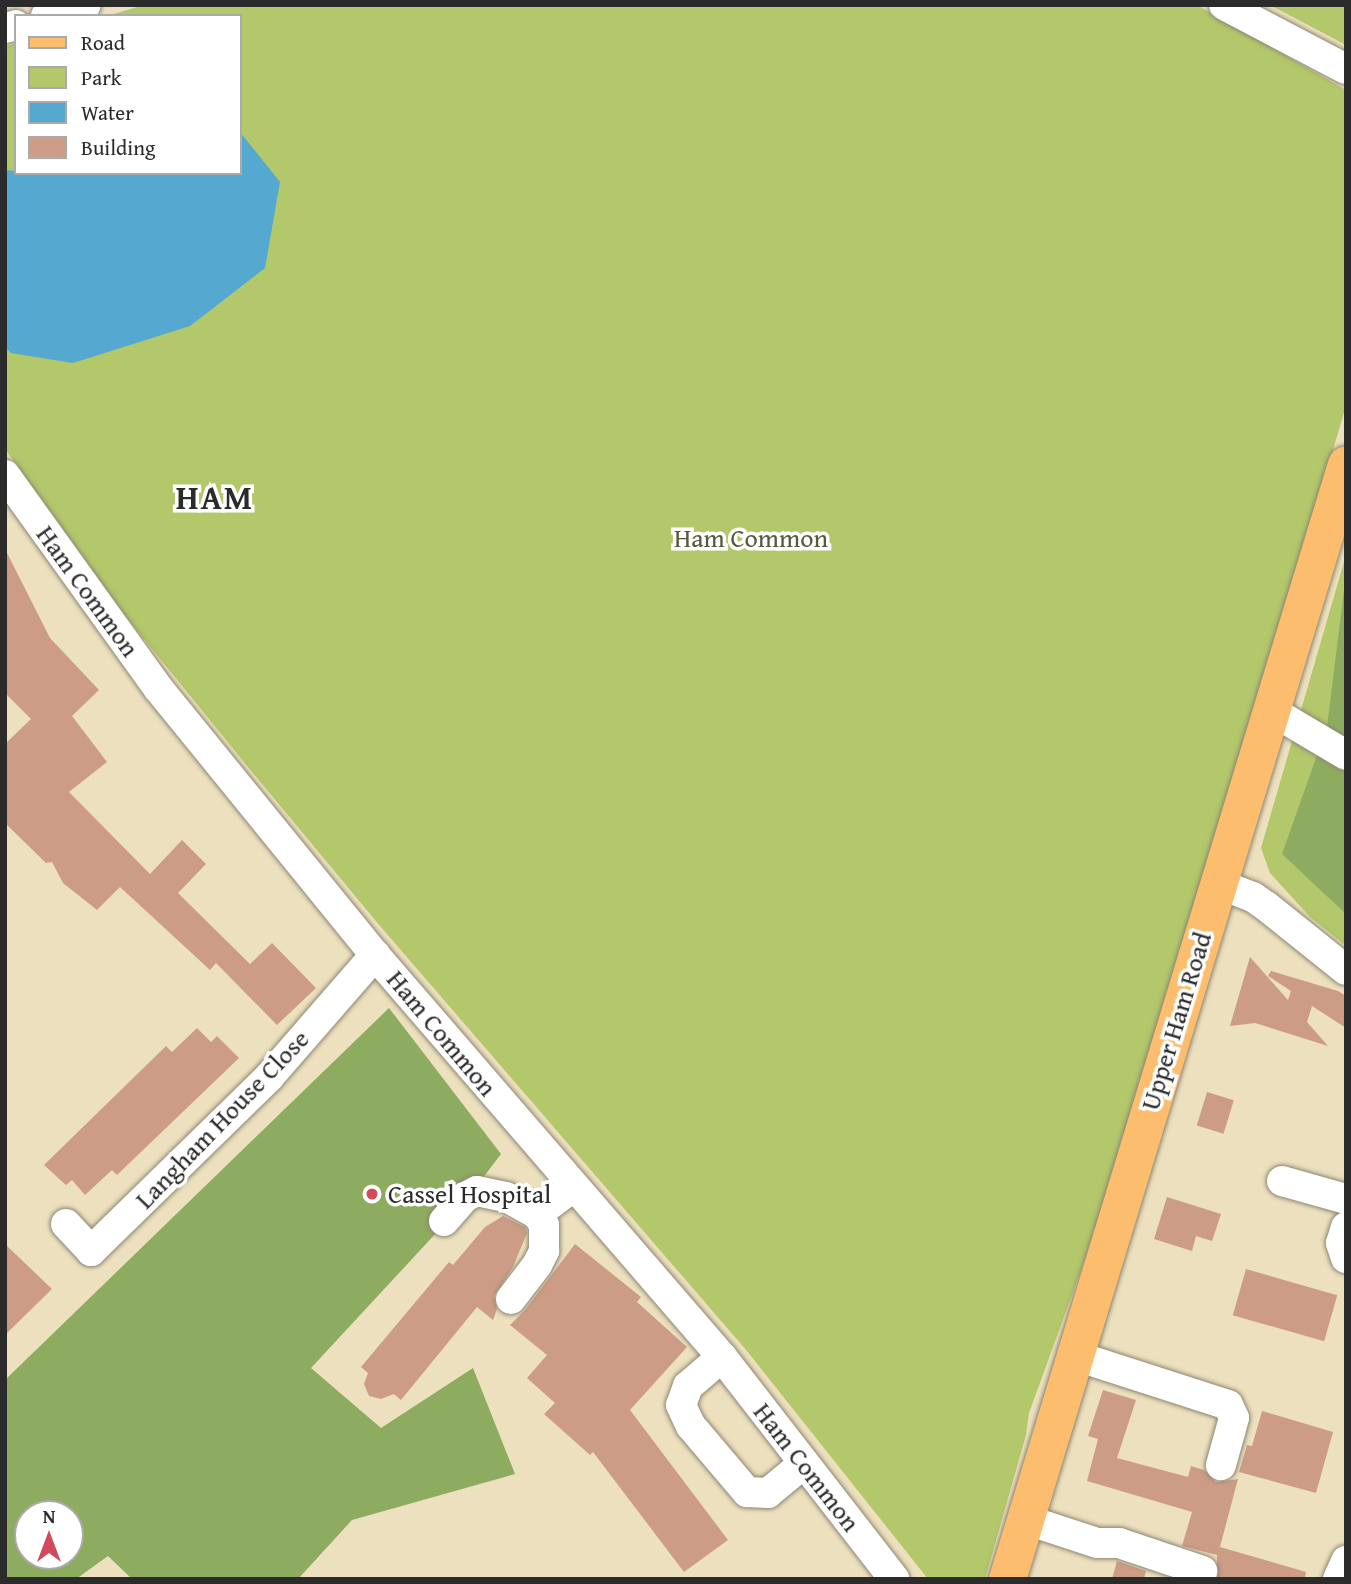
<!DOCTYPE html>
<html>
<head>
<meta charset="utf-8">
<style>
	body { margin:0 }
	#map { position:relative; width:1351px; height:1584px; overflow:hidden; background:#ede0be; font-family:"Gentium Book Plus",serif }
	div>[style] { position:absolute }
	.green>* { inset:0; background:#b3c76b }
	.forest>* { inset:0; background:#8eac5f }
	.water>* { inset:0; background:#55a8d0 }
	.building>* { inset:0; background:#cd9c86; transform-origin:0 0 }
	.roads { filter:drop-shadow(0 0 2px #8c8674) drop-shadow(0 0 2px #8c8674) }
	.minor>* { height:30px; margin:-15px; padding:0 15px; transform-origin:15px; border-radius:15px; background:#fff }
	.major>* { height:37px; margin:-18.5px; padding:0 18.5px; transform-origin:18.5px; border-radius:18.5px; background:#fcbd6f }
	.dots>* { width:19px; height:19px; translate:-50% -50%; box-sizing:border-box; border:4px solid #fff; border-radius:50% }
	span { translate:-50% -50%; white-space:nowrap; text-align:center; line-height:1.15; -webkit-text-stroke:7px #fff; paint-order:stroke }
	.park-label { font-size:26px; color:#545a3e }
	.street-label { font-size:26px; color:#2b2b2b }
	.poi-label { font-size:26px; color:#2b2b2b }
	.left { translate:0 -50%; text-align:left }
	.district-label { font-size:33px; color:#2b2b2b; font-weight:700; letter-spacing:2px }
	.frame { position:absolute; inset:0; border:7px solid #2b2b2b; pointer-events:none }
	.legend { position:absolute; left:14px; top:14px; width:228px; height:161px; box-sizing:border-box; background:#fff; border:2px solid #aaa; margin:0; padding:9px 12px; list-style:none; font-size:21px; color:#2b2b2b }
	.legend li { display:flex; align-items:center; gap:14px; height:35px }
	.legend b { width:35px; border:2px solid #aaa }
	.north { position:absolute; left:14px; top:1500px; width:70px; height:70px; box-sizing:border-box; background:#fff; border:2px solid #aaa; border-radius:50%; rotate:0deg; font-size:19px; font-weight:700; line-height:28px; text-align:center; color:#2b2b2b }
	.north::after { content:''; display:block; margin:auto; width:24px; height:32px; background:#d1495b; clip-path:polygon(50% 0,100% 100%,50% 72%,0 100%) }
</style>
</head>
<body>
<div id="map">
	<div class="green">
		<i style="clip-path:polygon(144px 5px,1197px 5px,1346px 90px,1346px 406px,1124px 1152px,1029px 1413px,1026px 1435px,985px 1579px,928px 1579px,747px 1351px,380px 926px,243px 761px,123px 613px,5px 449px,5px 47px,16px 43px,16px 173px,240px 173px,240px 16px,107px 16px)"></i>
		<i style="clip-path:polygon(1270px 5px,1346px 5px,1346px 45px)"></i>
		<i style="clip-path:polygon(1346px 555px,1346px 946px,1310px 917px,1270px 873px,1261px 848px)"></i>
	</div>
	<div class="forest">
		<i style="clip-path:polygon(1346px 574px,1346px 914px,1282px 854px,1327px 727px)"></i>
		<i style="clip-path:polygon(evenodd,389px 1008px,501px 1154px,463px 1204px,311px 1368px,381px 1428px,473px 1368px,515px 1474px,352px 1520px,298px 1579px,132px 1579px,108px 1556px,76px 1579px,5px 1579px,5px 1380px,389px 1008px,28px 1514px,70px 1514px,70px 1556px,28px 1556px,28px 1514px)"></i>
	</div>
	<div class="water">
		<i style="clip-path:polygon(240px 132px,280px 182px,265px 268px,190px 326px,73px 363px,11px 353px,5px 347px,5px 170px,16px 171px,16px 173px,240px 173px)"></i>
	</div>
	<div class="building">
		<i style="clip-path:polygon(5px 549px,50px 638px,99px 690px,72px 716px,107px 762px,69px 792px,150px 874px,182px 840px,206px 864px,178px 893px,250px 964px,272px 943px,316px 988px,277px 1025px,216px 963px,210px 970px,120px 887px,97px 910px,63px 883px,52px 862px,46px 863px,5px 823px,5px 744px,31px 719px,5px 693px)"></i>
		<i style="clip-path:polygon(1250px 957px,1288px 1000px,1291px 991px,1268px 976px,1271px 971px,1338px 991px,1346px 996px,1346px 1028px,1312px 1006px,1307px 1022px,1328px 1046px,1255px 1023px,1230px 1026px)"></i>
		<i style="clip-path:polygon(197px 1028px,211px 1042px,217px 1036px,239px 1058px,117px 1175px,112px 1170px,85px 1195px,72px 1180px,66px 1185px,44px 1165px,166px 1046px,172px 1052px)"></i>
		<i style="left:1207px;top:1092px;width:28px;height:35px;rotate:17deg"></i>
		<i style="clip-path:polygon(1167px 1197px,1221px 1214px,1212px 1241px,1196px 1236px,1192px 1251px,1154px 1239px)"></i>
		<i style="clip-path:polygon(503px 1216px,525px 1227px,527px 1233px,513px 1267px,494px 1296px,497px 1309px,493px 1320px,477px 1307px,401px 1400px,394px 1394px,381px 1399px,369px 1396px,364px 1384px,368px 1373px,361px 1367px,449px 1262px,453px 1265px,485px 1227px)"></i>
		<i style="clip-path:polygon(5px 1244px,52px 1289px,5px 1335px)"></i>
		<i style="clip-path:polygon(575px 1244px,641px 1297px,637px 1302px,687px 1347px,630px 1410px,728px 1540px,684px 1572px,593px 1452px,590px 1455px,544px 1414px,555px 1403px,527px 1378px,547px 1355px,510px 1325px,525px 1310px)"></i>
		<i style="left:1246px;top:1269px;width:95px;height:48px;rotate:16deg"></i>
		<i style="clip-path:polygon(1103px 1390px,1136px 1400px,1117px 1458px,1188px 1477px,1191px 1466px,1204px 1470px,1216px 1482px,1238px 1479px,1220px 1547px,1306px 1572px,1305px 1579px,1217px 1579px,1217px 1555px,1182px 1546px,1192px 1512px,1087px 1481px,1098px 1439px,1088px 1436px)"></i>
		<i style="clip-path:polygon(1262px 1411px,1333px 1432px,1316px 1493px,1239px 1472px,1247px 1445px,1252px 1446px)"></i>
		<i style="clip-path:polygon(1117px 1561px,1146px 1571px,1144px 1579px,1112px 1579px)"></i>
	</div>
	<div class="roads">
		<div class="minor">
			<i style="left:1224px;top:5px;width:138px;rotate:27.7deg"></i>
			<i style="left:46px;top:16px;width:41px;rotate:-15.4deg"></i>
			<i style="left:5px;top:28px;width:11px;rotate:-15deg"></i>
			<i style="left:5px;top:475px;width:262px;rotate:54.3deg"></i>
			<i style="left:158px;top:688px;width:344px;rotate:50.9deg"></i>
			<i style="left:375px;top:955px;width:531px;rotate:49.2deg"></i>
			<i style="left:722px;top:1357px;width:281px;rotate:52.2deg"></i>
			<i style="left:1272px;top:711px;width:86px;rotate:30.7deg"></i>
			<i style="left:1219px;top:884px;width:36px;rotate:21deg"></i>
			<i style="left:1253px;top:897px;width:16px;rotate:35deg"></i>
			<i style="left:1266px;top:906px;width:102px;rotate:38.7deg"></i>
			<i style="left:1282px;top:1181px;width:66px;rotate:15.7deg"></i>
			<i style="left:444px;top:1221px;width:32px;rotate:-49deg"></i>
			<i style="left:465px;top:1197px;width:13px;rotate:-27deg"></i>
			<i style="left:477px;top:1191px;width:30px;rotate:12deg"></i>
			<i style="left:506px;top:1197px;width:35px;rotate:29deg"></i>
			<i style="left:537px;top:1214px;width:45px;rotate:-36.9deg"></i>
			<i style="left:66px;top:1224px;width:37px;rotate:47deg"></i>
			<i style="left:91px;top:1251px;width:249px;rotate:-44.3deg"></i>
			<i style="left:269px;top:1077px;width:162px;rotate:-49deg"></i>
			<i style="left:1346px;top:1227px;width:17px;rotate:107deg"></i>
			<i style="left:1341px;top:1243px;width:16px;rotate:72deg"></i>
			<i style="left:511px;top:1299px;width:43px;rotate:-52.6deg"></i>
			<i style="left:537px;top:1265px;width:16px;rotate:-63deg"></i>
			<i style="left:544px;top:1251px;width:26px;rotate:-90deg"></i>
			<i style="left:544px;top:1225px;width:13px;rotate:-122deg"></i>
			<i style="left:1073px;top:1355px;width:163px;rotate:17.9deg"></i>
			<i style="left:1228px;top:1405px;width:14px;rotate:65deg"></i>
			<i style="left:1234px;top:1418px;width:49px;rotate:105.5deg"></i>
			<i style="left:722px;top:1357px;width:45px;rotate:139.5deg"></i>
			<i style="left:688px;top:1386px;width:20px;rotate:110deg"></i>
			<i style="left:681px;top:1405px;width:23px;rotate:65deg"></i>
			<i style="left:691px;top:1426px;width:87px;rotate:49.7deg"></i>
			<i style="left:747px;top:1492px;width:21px;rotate:3deg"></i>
			<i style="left:768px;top:1493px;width:45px;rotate:-39.6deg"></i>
			<i style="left:1024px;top:1519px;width:77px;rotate:18.2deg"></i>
			<i style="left:1097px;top:1543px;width:22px"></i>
			<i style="left:1119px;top:1543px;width:88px;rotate:18.6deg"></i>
			<i style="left:1338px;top:1579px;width:20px;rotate:-66deg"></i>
		</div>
		<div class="major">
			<i style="left:1007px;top:1579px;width:1165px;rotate:-73.09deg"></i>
		</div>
	</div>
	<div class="dots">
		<i style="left:372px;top:1194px;background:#d1495b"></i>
	</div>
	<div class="park-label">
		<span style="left:751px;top:538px">Ham Common</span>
	</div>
	<div class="street-label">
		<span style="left:88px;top:591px;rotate:54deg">Ham Common</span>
		<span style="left:1176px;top:1021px;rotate:-73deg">Upper Ham Road</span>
		<span style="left:442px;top:1033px;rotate:50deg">Ham Common</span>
		<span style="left:222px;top:1119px;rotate:-46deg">Langham House Close</span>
		<span style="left:807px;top:1467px;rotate:52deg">Ham Common</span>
	</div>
	<div class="poi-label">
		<span class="left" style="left:388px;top:1194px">Cassel Hospital</span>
	</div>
	<div class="district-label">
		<span style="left:215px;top:498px">HAM</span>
	</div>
	<div class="frame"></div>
	<ul class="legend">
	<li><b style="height:9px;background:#fcbd6f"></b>Road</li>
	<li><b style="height:19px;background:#b3c76b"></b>Park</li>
	<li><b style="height:19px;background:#55a8d0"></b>Water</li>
	<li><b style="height:19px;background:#cd9c86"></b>Building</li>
	</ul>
	<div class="north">N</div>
</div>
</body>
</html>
